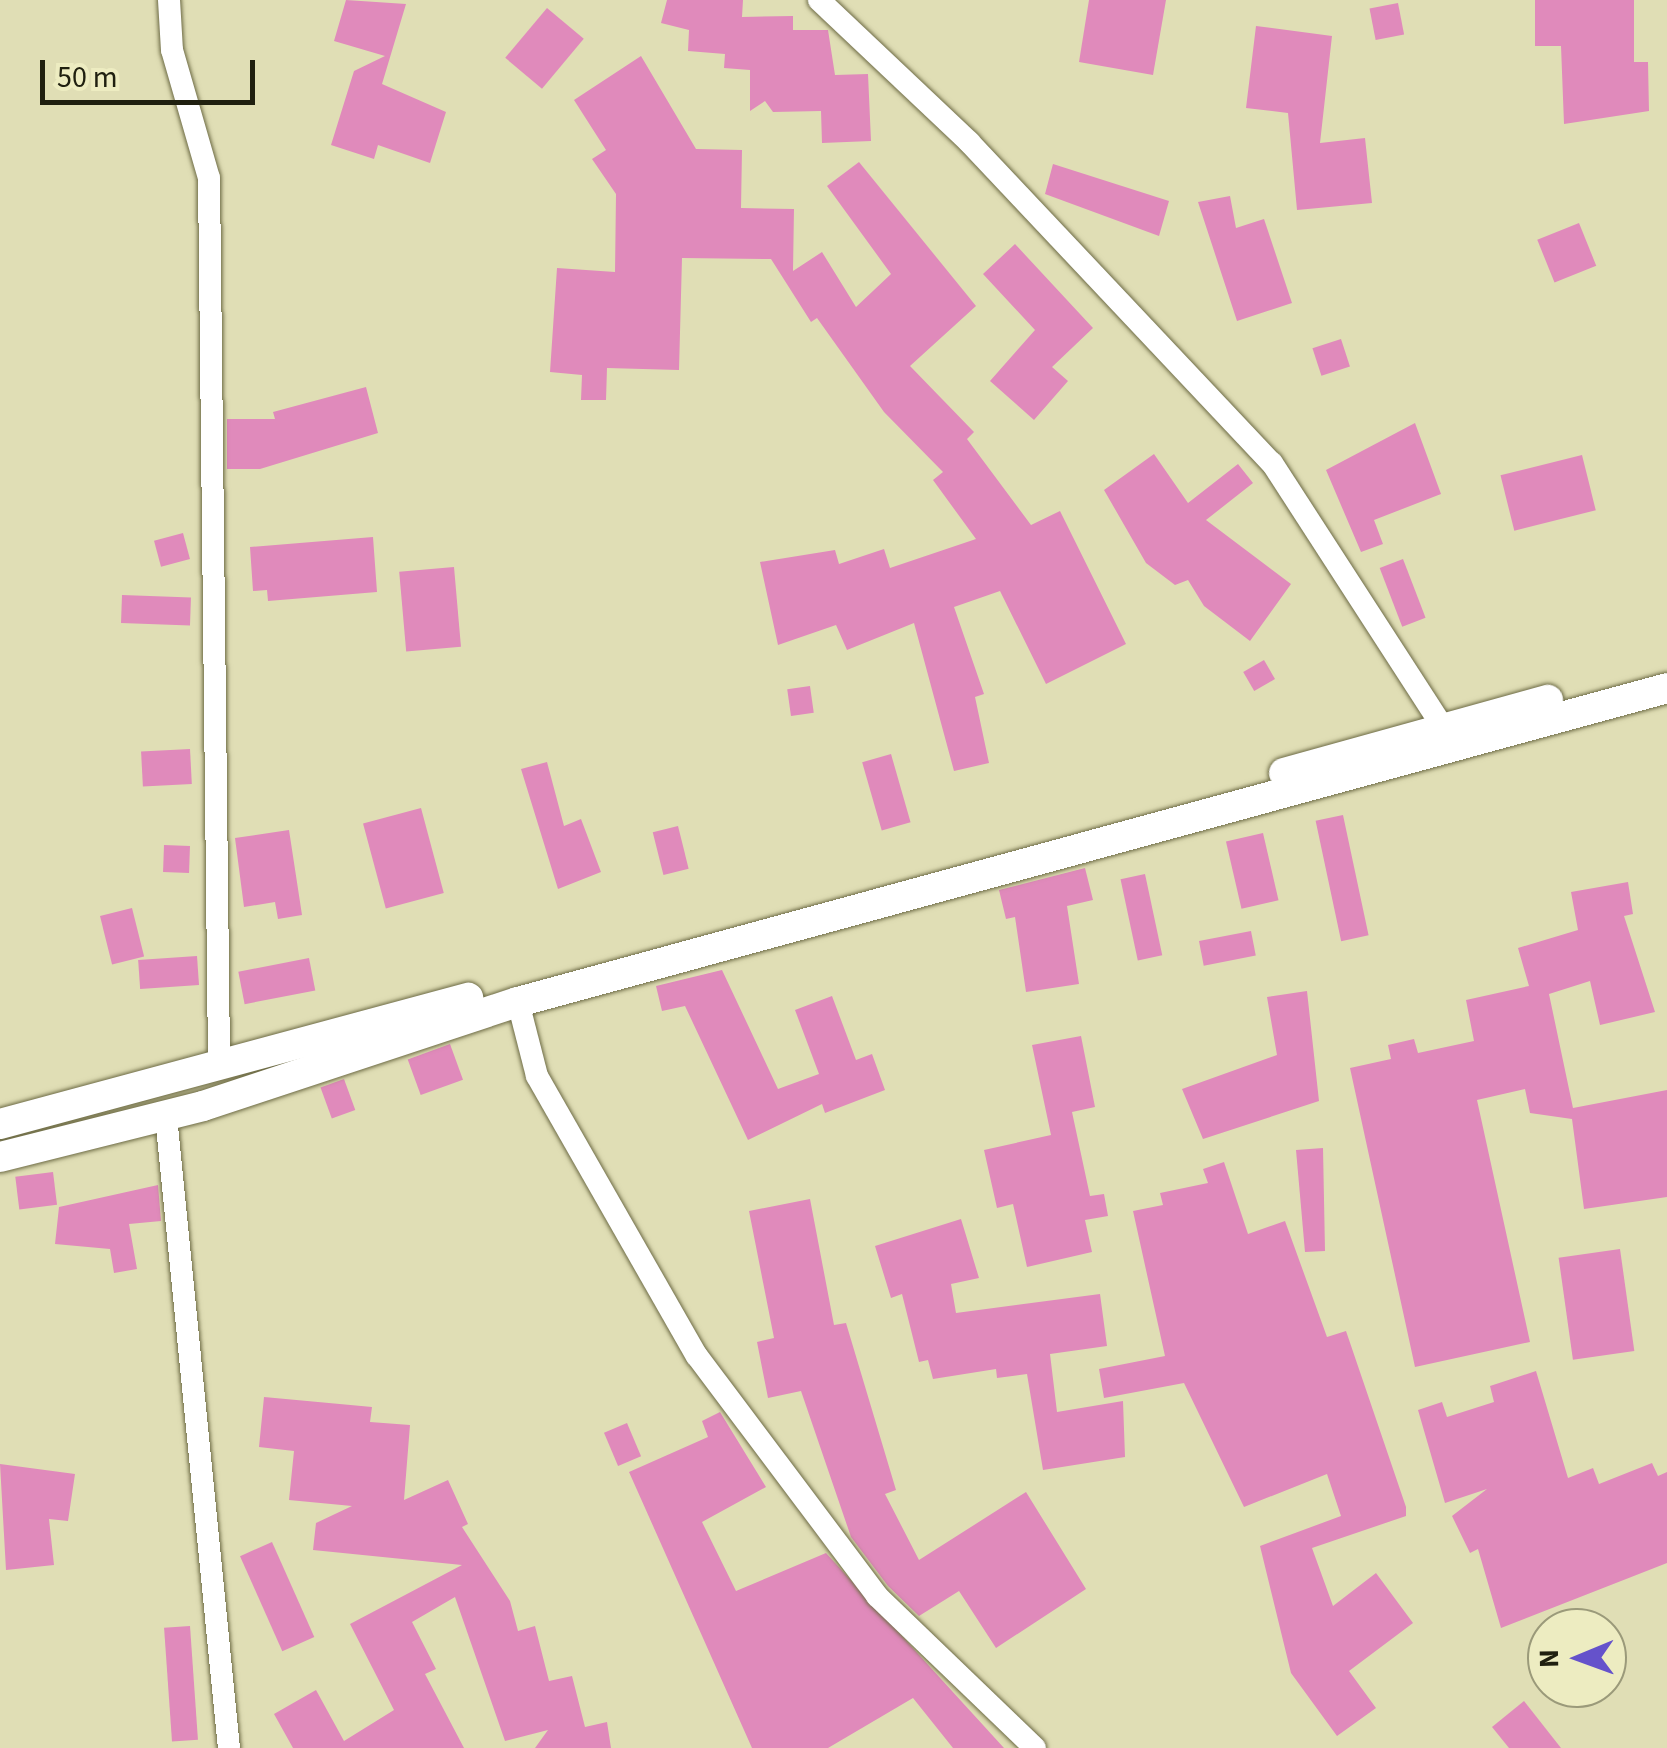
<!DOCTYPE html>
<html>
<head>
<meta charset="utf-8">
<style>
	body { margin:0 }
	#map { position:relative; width:1667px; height:1748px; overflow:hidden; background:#e0deb5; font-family:"Source Sans 3",sans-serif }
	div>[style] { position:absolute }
	.building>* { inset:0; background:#e08abb; transform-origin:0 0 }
	.roads { filter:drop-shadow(0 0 2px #6d6b45) drop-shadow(0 0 2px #6d6b45) }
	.street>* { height:22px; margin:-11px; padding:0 11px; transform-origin:11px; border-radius:11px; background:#fff }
	.secondary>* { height:30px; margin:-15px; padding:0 15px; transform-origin:15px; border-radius:15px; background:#fff }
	span { translate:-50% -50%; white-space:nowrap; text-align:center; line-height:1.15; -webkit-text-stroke:9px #edecc1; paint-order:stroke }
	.north { position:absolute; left:1527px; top:1608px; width:100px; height:100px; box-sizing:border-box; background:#edecc1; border:2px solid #9b9a7a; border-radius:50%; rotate:269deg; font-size:28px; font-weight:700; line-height:40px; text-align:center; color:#202010 }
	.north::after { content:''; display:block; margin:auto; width:35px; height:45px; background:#6552cb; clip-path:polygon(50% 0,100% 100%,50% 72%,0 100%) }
	.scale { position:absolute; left:40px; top:60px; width:215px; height:45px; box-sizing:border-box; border:5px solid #202010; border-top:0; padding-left:12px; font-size:30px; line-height:35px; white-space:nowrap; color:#202010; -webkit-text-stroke:8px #edecc1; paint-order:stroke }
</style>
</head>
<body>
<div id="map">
	<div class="building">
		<i style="clip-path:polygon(346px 0,406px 4px,382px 84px,446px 112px,430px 163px,378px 145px,374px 159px,331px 145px,354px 71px,385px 56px,334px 41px)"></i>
		<i style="clip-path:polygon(667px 0,743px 0,742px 17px,793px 16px,793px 30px,828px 30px,835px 75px,868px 74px,871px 141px,822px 143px,821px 111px,773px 112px,765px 101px,750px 111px,750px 70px,724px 68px,725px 54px,688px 51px,689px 30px,661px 23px)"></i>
		<i style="clip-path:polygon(1089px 0,1166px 0,1153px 75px,1079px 62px)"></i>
		<i style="clip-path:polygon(1535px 0,1634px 0,1634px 62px,1648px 62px,1649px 111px,1564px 124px,1561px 46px,1535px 46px)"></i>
		<i style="left:1398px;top:3px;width:32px;height:29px;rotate:79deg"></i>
		<i style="left:547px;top:8px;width:48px;height:65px;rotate:40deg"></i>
		<i style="clip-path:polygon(1256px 26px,1332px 36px,1320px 143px,1365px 138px,1372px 203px,1297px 210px,1288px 113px,1246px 108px)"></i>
		<i style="clip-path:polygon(641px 56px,696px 149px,742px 150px,741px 208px,794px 209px,793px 271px,822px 252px,856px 307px,891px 274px,827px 186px,859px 162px,976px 306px,910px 366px,974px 432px,967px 439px,1031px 525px,1060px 511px,1126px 644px,1046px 684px,1000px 591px,954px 607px,984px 694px,975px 697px,989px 763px,954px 771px,914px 623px,847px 650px,836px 625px,778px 645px,760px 562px,835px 550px,839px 564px,884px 549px,890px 568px,976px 539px,933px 480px,943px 472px,884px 412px,817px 318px,811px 322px,771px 259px,682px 258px,679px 370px,607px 368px,606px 400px,581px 400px,582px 375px,550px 372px,557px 268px,615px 272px,616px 194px,592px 159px,606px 150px,574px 100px)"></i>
		<i style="clip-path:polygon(1053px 164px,1169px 201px,1159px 236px,1045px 194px)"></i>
		<i style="clip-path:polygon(1230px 196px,1236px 228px,1264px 219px,1292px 303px,1237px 321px,1198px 202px)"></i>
		<i style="left:1579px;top:223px;width:46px;height:45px;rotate:68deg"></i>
		<i style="clip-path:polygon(1015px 244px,1093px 328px,1052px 367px,1068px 381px,1034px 420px,990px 381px,1035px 330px,983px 274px)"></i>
		<i style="left:1341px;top:339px;width:29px;height:30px;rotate:72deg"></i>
		<i style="clip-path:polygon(366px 387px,378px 433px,260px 469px,227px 469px,227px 419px,275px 419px,273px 412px)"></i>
		<i style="clip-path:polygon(1415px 423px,1441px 494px,1374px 520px,1383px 544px,1361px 552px,1326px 470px)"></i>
		<i style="clip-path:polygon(1154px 454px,1188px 503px,1238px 464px,1253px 483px,1206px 520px,1291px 584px,1250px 641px,1204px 606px,1188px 580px,1175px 585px,1146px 563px,1104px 490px)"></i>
		<i style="left:1582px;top:455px;width:57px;height:84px;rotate:76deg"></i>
		<i style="left:183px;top:533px;width:27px;height:30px;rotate:75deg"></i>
		<i style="clip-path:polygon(373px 537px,377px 592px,268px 601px,267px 590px,253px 591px,250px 547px)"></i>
		<i style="left:1403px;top:559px;width:63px;height:25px;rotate:69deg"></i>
		<i style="left:454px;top:567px;width:80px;height:55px;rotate:85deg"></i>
		<i style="left:122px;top:595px;width:69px;height:28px;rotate:2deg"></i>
		<i style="left:1264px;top:660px;width:22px;height:24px;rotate:60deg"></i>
		<i style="left:810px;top:686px;width:27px;height:23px;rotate:82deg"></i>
		<i style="left:190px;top:749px;width:35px;height:49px;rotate:87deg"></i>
		<i style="left:891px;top:754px;width:71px;height:30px;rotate:74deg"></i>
		<i style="clip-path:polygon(547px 762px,564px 826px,581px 819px,601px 872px,558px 889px,521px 769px)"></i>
		<i style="left:421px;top:808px;width:88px;height:60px;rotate:75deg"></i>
		<i style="left:1343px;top:815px;width:123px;height:28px;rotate:78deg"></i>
		<i style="left:678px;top:826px;width:44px;height:26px;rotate:76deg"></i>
		<i style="clip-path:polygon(289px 830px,302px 915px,278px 919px,275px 902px,244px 907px,235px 838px)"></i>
		<i style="left:1263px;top:833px;width:69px;height:38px;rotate:77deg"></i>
		<i style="left:164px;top:845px;width:26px;height:27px;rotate:2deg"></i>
		<i style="clip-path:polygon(1085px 868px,1093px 900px,1067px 906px,1079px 984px,1026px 992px,1015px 917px,1006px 919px,999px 890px)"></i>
		<i style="left:1145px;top:874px;width:83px;height:25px;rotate:78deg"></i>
		<i style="clip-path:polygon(1628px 882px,1633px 914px,1624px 916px,1655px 1012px,1600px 1025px,1590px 981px,1549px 994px,1573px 1108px,1667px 1090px,1667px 1197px,1584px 1209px,1572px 1119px,1530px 1113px,1525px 1089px,1477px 1100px,1530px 1342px,1415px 1367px,1350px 1068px,1391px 1059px,1388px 1045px,1414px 1039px,1418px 1053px,1474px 1041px,1466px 1000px,1529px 986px,1518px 948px,1578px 930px,1571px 892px)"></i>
		<i style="left:132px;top:908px;width:50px;height:33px;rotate:76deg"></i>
		<i style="left:1251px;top:931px;width:25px;height:53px;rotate:79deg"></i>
		<i style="left:197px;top:956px;width:29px;height:59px;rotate:86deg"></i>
		<i style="left:309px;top:958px;width:33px;height:72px;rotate:79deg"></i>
		<i style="clip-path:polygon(722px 970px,778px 1089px,819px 1074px,795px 1010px,832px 996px,856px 1060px,872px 1054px,885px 1090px,825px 1113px,822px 1104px,748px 1140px,685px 1006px,662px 1011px,656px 986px)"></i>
		<i style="clip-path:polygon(1307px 991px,1319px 1101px,1203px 1139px,1182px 1089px,1277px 1055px,1267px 997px)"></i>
		<i style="clip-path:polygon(1081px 1036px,1095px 1107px,1072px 1112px,1090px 1196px,1104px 1194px,1108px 1216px,1085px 1220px,1092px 1252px,1027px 1267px,1013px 1204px,997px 1208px,984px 1150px,1051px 1135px,1032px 1045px)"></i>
		<i style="left:450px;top:1044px;width:38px;height:45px;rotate:70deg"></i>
		<i style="left:344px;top:1079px;width:33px;height:25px;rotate:70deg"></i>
		<i style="clip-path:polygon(1323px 1148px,1325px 1251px,1305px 1252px,1296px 1150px)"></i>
		<i style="clip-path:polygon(1224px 1162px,1248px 1234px,1285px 1221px,1327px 1337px,1346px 1331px,1406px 1507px,1406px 1516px,1312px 1548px,1333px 1606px,1376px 1573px,1413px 1623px,1349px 1671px,1376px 1708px,1337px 1736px,1291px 1673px,1260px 1546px,1341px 1516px,1327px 1474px,1244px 1507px,1184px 1383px,1104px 1398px,1099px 1369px,1165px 1356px,1133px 1211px,1163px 1205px,1160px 1193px,1208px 1183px,1203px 1169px)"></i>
		<i style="left:53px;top:1172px;width:33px;height:38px;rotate:83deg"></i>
		<i style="clip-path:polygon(158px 1185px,161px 1221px,129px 1224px,137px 1269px,114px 1273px,110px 1249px,55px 1244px,59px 1207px)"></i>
		<i style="clip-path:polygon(810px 1199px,834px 1325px,846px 1323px,896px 1490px,885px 1494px,919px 1560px,1026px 1492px,1086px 1589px,996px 1648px,959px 1591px,919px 1616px,888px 1586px,851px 1537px,801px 1391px,768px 1398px,757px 1342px,774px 1338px,749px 1211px)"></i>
		<i style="clip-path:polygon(961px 1219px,979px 1278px,951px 1284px,956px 1313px,1100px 1294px,1107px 1346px,1050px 1354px,1057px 1412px,1123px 1401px,1125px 1457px,1043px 1470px,1027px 1374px,997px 1378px,996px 1369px,933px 1379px,928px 1360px,919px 1362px,902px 1294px,891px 1298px,875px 1246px)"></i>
		<i style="left:1620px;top:1249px;width:103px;height:62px;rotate:82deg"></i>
		<i style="clip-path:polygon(1536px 1371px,1568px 1478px,1593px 1468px,1599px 1484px,1652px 1463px,1658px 1476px,1667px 1472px,1667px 1563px,1501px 1628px,1478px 1549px,1470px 1553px,1452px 1516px,1487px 1489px,1445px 1503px,1418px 1410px,1442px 1402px,1447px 1417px,1494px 1402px,1490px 1386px)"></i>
		<i style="clip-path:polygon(264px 1397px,372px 1407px,370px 1422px,410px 1425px,404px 1500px,448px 1480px,468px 1524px,462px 1527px,510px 1601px,518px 1631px,535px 1626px,549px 1681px,572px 1676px,585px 1727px,607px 1722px,611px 1748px,535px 1748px,548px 1730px,505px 1741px,455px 1597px,412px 1622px,436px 1669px,425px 1674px,464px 1748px,293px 1748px,274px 1714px,316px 1690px,344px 1741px,394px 1710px,350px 1624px,462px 1565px,313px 1550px,316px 1523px,352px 1506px,289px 1500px,294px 1451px,259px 1447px)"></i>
		<i style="clip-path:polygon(720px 1412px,766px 1487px,702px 1522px,736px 1591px,826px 1553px,1004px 1748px,953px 1748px,913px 1698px,828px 1748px,752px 1748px,629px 1472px,708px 1437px,702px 1421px)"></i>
		<i style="left:627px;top:1423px;width:36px;height:25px;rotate:67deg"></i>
		<i style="clip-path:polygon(0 1464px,75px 1474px,68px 1521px,49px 1519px,54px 1565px,6px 1570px)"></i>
		<i style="left:272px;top:1542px;width:104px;height:35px;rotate:66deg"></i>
		<i style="left:190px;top:1626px;width:114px;height:26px;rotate:86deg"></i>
		<i style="clip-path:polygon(1524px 1701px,1561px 1748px,1509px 1748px,1492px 1727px)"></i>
	</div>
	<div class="roads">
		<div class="street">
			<i style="left:169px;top:0;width:50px;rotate:86.6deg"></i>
			<i style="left:172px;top:50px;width:133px;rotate:73.9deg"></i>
			<i style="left:209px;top:178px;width:888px;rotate:89.35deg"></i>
			<i style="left:819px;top:0;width:207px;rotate:43.4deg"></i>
			<i style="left:969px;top:142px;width:441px;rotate:46.7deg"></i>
			<i style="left:1272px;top:463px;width:315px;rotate:57.1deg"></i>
			<i style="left:518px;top:1002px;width:76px;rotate:75.6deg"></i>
			<i style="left:537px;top:1076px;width:322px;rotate:60.3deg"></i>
			<i style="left:697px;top:1356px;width:300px;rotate:53.1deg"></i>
			<i style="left:877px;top:1596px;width:219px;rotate:43.9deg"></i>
			<i style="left:166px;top:1116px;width:635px;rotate:84.31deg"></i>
		</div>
		<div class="secondary">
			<i style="left:1284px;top:773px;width:274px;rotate:-15.5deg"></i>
			<i style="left:0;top:1124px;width:485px;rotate:-15.1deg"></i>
			<i style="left:0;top:1157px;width:209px;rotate:-14.1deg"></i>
			<i style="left:203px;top:1106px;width:332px;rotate:-18.3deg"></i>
			<i style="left:518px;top:1002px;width:1191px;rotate:-15.28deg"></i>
		</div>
	</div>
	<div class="north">N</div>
	<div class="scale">50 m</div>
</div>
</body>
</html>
